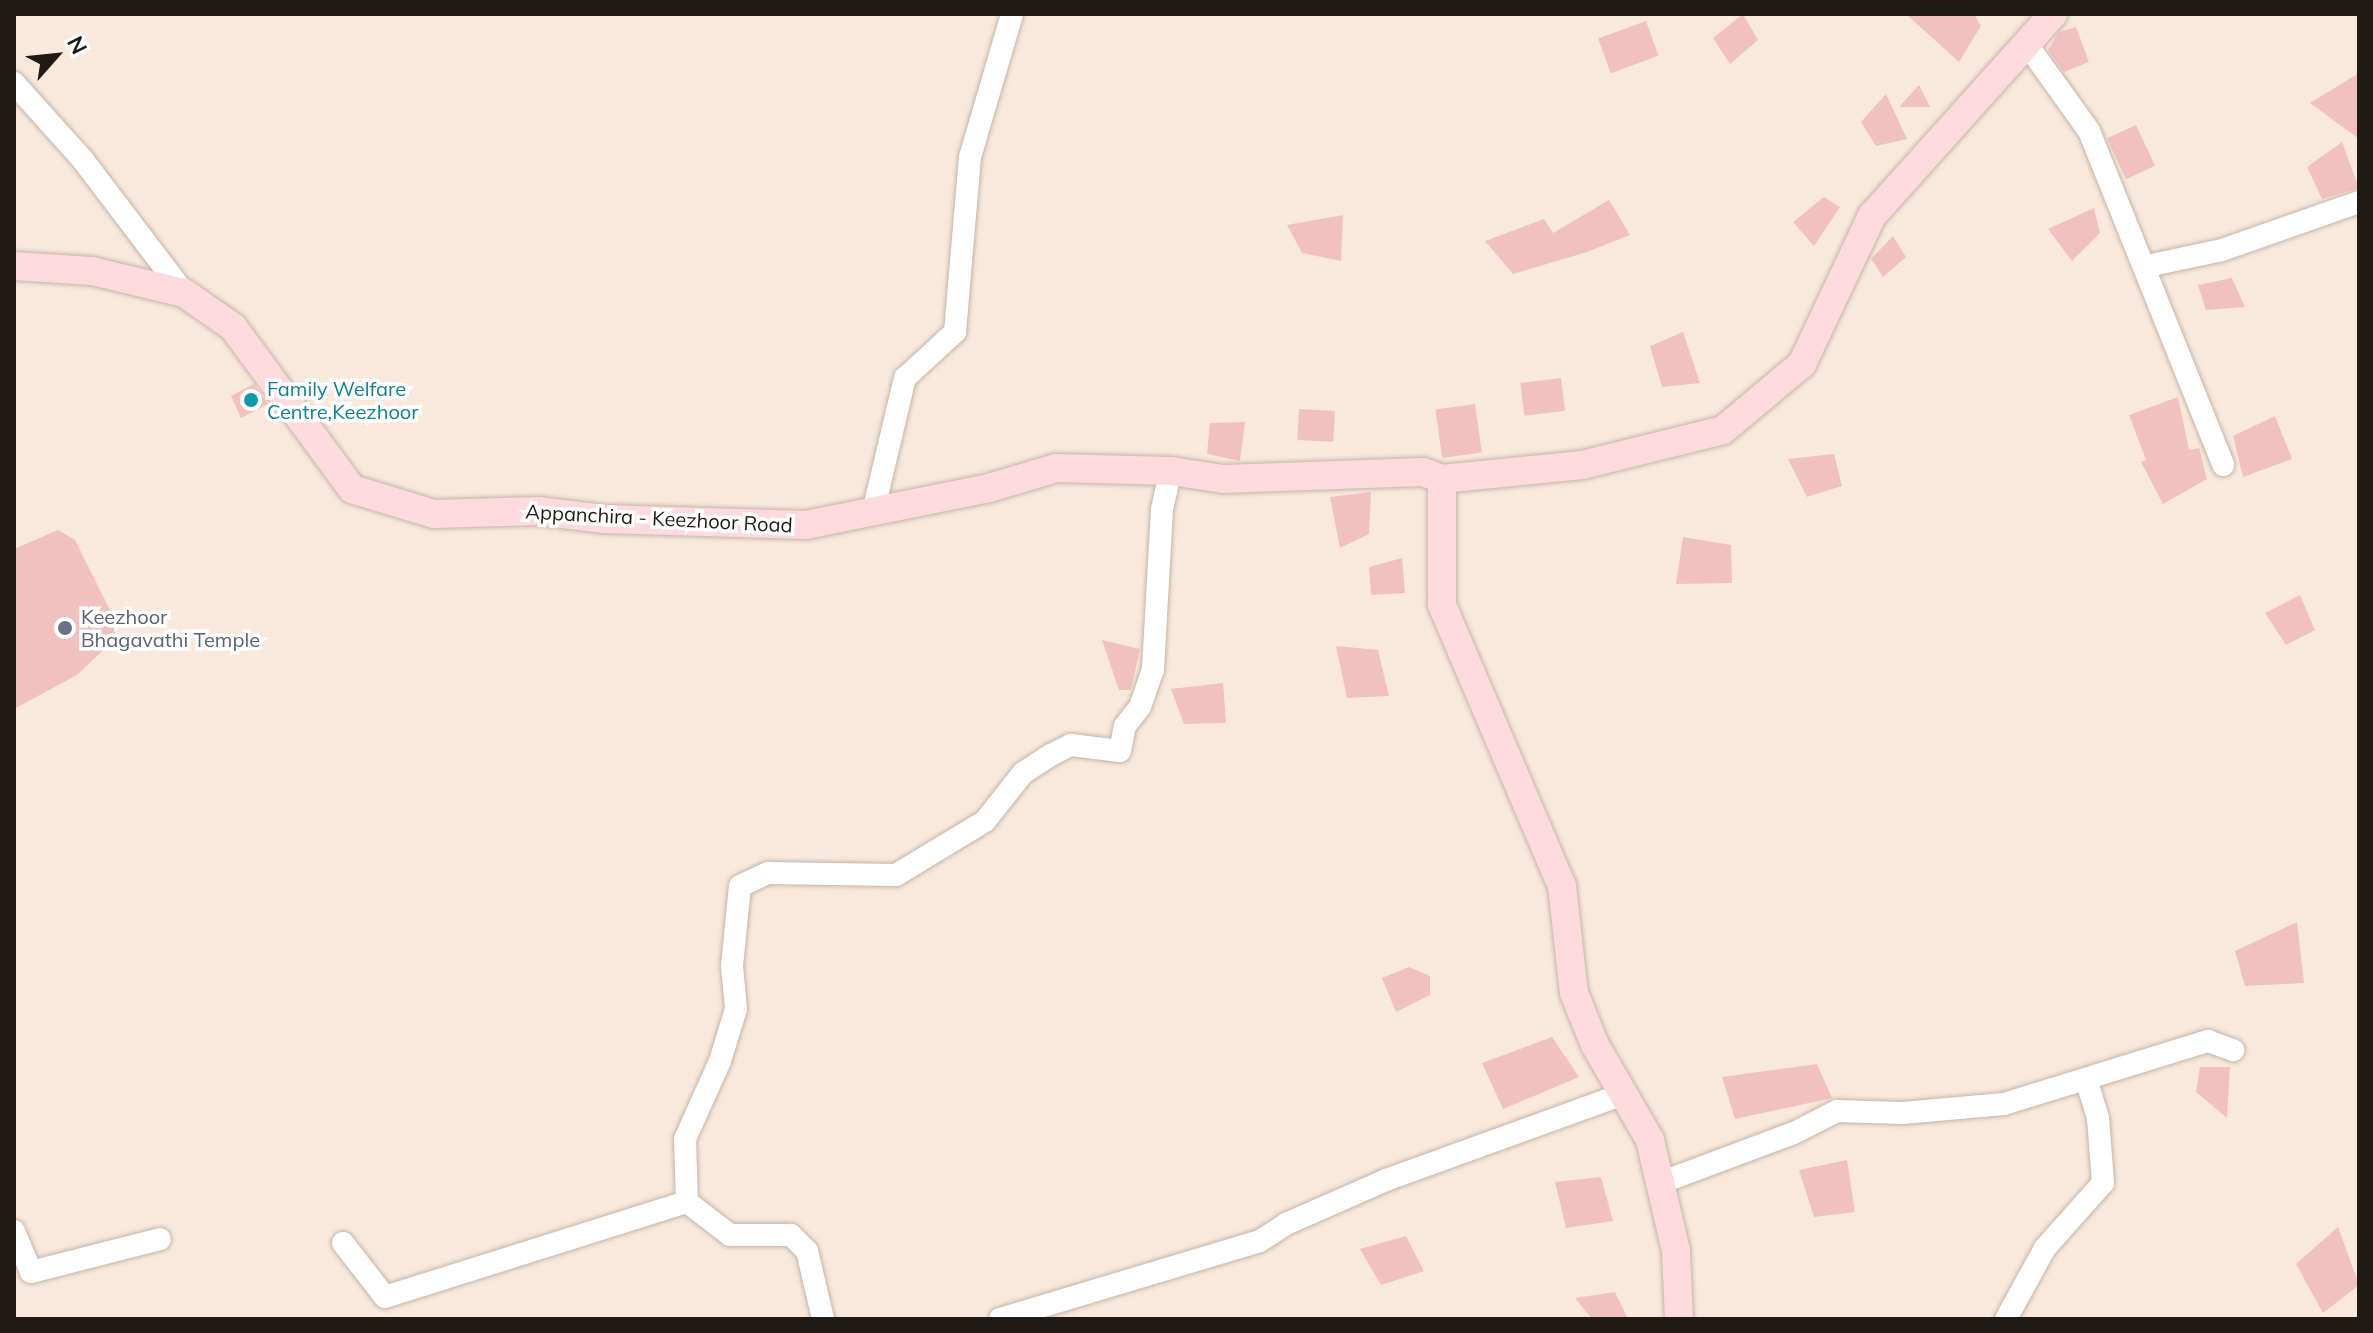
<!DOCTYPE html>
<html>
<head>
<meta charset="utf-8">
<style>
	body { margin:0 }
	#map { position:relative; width:2373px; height:1333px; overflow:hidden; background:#f9e9dc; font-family:Mulish,sans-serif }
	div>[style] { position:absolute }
	.building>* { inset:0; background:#f1c1bf; transform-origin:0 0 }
	.roads { filter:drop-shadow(0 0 2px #c4b5a8) drop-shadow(0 0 2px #c4b5a8) }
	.minor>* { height:22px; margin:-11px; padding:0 11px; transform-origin:11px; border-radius:11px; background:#fff }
	.major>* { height:28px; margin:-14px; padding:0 14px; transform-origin:14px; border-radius:14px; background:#fddadd }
	.dots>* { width:22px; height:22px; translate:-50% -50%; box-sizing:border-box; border:4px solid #fff; border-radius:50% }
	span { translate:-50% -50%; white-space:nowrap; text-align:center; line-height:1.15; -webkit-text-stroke:7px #fff; paint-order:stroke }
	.culture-label { font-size:20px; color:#0d838f }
	.left { translate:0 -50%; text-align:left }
	.street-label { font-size:20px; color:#201a16 }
	.worship-label { font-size:20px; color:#5b616d }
	.frame { position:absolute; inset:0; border:16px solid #201a16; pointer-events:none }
	.north { position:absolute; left:16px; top:16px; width:80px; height:80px; -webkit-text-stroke:6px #fff; paint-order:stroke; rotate:63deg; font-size:22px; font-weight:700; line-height:32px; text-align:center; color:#201a16 }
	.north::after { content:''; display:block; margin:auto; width:28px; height:36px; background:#201a16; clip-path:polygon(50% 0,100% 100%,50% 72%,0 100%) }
</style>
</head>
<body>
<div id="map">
	<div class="building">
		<i style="clip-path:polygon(1743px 14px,1758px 40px,1730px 64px,1713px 38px)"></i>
		<i style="clip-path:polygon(1906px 14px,1974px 14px,1981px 26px,1959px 62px)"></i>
		<i style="left:1646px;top:21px;width:37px;height:51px;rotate:70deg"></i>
		<i style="clip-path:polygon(2076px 27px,2089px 62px,2064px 72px,2048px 50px,2059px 32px)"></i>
		<i style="clip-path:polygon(2359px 73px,2359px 139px,2310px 103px)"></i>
		<i style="clip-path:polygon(1919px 85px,1930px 107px,1899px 107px)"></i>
		<i style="clip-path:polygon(1886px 94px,1907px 139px,1876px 146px,1861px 122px)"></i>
		<i style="left:2136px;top:125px;width:45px;height:32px;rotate:65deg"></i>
		<i style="clip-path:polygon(2342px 142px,2359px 188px,2322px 199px,2307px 167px)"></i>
		<i style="clip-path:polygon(1824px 197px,1840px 207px,1814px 246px,1793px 222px)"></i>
		<i style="clip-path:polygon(1609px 200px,1630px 235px,1587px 252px,1513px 274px,1485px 241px,1544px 219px,1553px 233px)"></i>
		<i style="clip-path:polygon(2094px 208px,2100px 233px,2072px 261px,2048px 229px)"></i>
		<i style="clip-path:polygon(1343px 215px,1341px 261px,1302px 253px,1287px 225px)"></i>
		<i style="clip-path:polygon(1893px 236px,1906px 257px,1883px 277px,1871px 259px)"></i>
		<i style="clip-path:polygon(2232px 278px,2245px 307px,2206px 310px,2198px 285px)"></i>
		<i style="clip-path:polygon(1683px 332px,1700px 383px,1662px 387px,1650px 346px)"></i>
		<i style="left:1561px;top:378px;width:33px;height:41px;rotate:83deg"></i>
		<i style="clip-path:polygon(254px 384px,268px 404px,241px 418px,231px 396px)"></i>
		<i style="clip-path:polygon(2178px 397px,2189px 450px,2199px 448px,2207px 479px,2163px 504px,2141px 462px,2146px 460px,2129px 415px)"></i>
		<i style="left:1475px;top:404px;width:49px;height:40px;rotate:82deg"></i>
		<i style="left:1299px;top:409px;width:36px;height:31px;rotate:3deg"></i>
		<i style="clip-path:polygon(2275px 416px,2292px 459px,2243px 477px,2233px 436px)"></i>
		<i style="clip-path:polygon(1245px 422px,1240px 461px,1207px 454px,1210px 423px)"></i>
		<i style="clip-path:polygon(1834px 454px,1842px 486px,1807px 497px,1788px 459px)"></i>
		<i style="clip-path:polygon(1371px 492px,1369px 534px,1340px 548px,1330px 497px)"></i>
		<i style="clip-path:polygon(58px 530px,75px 540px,114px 618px,116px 638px,77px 675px,14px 709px,14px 549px)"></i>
		<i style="clip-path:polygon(1683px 537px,1731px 545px,1732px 583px,1676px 584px)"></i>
		<i style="clip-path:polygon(1402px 558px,1405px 593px,1371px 595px,1369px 567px)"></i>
		<i style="clip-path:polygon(2300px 595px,2315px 630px,2286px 645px,2265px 613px)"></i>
		<i style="clip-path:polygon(1102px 640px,1140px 649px,1131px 690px,1119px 690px)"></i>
		<i style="clip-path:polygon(1336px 646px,1378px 650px,1389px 696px,1347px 698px)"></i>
		<i style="clip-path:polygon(1223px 683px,1226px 723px,1184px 724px,1171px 689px)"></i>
		<i style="clip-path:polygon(2297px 922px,2304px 983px,2245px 986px,2235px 951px)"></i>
		<i style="clip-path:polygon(1409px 967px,1430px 976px,1430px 995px,1396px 1012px,1382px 978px)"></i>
		<i style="clip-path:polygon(1552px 1037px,1579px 1077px,1503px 1109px,1482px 1063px)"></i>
		<i style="clip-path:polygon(1817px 1064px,1832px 1098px,1735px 1119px,1722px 1077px)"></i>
		<i style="clip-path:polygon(2200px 1067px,2230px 1067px,2227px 1118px,2196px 1092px)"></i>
		<i style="clip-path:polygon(1847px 1160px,1855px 1212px,1814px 1217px,1799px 1170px)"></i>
		<i style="clip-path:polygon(1601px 1177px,1613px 1221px,1566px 1228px,1555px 1182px)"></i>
		<i style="clip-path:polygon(2338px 1227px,2359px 1285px,2323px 1313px,2296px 1264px)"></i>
		<i style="clip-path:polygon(1406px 1236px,1424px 1271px,1381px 1285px,1360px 1249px)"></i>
		<i style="clip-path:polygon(1615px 1292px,1628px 1319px,1592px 1319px,1575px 1298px)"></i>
	</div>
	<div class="roads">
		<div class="minor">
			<i style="left:2026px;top:43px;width:108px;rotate:54.4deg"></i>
			<i style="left:2089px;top:131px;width:360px;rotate:68.1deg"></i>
			<i style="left:14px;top:83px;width:103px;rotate:48.1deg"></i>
			<i style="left:83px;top:160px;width:167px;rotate:52.8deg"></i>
			<i style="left:2147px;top:266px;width:77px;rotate:-12deg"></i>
			<i style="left:2222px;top:250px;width:145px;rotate:-19.3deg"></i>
			<i style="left:873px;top:512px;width:138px;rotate:-76.6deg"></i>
			<i style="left:905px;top:378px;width:68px;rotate:-42.6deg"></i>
			<i style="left:955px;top:332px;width:176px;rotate:-85.1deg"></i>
			<i style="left:970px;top:157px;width:149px;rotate:-73.6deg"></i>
			<i style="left:1660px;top:1183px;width:143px;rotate:-20.5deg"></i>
			<i style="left:1794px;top:1133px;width:48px;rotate:-27.1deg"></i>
			<i style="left:1837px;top:1111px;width:66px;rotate:1.7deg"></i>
			<i style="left:1903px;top:1113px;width:101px;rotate:-5.1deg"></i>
			<i style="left:2004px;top:1104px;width:214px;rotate:-17.2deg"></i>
			<i style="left:2208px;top:1041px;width:27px;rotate:20deg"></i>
			<i style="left:14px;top:1231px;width:44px;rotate:67.5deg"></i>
			<i style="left:31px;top:1272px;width:133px;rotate:-14.3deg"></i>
			<i style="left:343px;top:1243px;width:68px;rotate:52.1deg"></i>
			<i style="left:385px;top:1297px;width:317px;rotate:-17.5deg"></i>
			<i style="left:823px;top:1319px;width:70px;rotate:-103.2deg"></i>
			<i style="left:807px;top:1251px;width:23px;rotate:-135deg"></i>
			<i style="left:791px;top:1235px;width:61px;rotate:180deg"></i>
			<i style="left:730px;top:1235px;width:54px;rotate:-142.5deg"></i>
			<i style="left:687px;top:1202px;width:63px;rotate:-91.8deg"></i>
			<i style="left:685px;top:1139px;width:85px;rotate:-65.8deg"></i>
			<i style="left:720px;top:1061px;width:54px;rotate:-72.9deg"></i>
			<i style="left:736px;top:1009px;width:43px;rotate:-95.3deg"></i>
			<i style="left:732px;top:966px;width:80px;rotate:-84.3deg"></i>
			<i style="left:740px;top:886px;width:31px;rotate:-25deg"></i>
			<i style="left:768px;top:873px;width:128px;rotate:0.9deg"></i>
			<i style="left:896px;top:875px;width:104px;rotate:-31.2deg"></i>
			<i style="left:985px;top:821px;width:61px;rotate:-51.6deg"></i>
			<i style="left:1023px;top:773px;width:33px;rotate:-33deg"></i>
			<i style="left:1051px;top:755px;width:22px;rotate:-27deg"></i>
			<i style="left:1071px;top:745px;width:49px;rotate:7deg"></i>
			<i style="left:1120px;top:751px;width:25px;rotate:-79deg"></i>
			<i style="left:1125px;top:726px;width:24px;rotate:-52deg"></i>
			<i style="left:1140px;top:707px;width:39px;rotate:-71deg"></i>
			<i style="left:1153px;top:670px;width:161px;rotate:-86.8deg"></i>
			<i style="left:1162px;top:509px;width:39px;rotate:-77deg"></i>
			<i style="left:1000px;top:1319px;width:271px;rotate:-16.7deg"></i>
			<i style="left:1260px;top:1241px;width:31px;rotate:-33deg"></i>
			<i style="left:1286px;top:1224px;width:109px;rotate:-23.7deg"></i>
			<i style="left:1386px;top:1180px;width:253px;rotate:-19.9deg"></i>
			<i style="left:2006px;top:1319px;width:81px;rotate:-61.2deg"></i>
			<i style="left:2045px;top:1248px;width:87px;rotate:-48.3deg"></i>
			<i style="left:2103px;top:1183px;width:65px;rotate:-94.4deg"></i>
			<i style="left:2098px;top:1118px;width:39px;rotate:-107deg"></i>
		</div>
		<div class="major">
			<i style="left:14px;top:266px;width:78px;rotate:3.7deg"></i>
			<i style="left:92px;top:271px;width:95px;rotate:13.4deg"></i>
			<i style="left:184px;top:293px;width:60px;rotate:34.8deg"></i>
			<i style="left:233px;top:327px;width:201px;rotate:53.7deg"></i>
			<i style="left:352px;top:489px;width:86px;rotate:17deg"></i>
			<i style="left:434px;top:514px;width:104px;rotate:-1.7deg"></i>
			<i style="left:538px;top:511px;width:65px;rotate:7deg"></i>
			<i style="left:603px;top:519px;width:203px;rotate:1.7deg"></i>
			<i style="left:806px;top:525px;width:187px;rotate:-11.4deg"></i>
			<i style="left:989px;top:488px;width:70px;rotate:-16.6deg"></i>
			<i style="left:1056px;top:468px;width:115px;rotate:1.5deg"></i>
			<i style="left:1171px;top:471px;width:53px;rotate:8.7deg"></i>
			<i style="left:1223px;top:479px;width:200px;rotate:-2deg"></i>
			<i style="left:1423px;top:472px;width:20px;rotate:20deg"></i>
			<i style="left:1442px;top:479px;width:141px;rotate:-5.7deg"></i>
			<i style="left:1582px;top:465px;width:145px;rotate:-13.9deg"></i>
			<i style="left:1723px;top:430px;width:103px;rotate:-39.9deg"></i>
			<i style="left:1802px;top:364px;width:164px;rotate:-64.7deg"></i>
			<i style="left:1872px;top:216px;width:271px;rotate:-48.1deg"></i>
			<i style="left:1442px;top:479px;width:126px;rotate:90deg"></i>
			<i style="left:1442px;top:605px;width:306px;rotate:66.9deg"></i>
			<i style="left:1562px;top:886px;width:108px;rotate:83.6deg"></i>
			<i style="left:1574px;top:993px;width:56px;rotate:68deg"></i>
			<i style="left:1595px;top:1045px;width:110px;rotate:59.9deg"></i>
			<i style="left:1650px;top:1140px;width:114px;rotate:76.8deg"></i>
			<i style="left:1676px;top:1251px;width:68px;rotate:87.5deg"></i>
		</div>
	</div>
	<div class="dots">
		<i style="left:251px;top:400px;background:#0f9aa8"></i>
		<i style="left:65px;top:628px;background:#6b7280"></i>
	</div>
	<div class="culture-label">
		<span class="left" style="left:267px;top:400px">Family Welfare<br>Centre,Keezhoor</span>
	</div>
	<div class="street-label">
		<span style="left:659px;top:518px;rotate:3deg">Appanchira - Keezhoor Road</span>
	</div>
	<div class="worship-label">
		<span class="left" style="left:81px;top:628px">Keezhoor<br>Bhagavathi Temple</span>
	</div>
	<div class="frame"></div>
	<div class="north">N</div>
</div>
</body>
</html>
